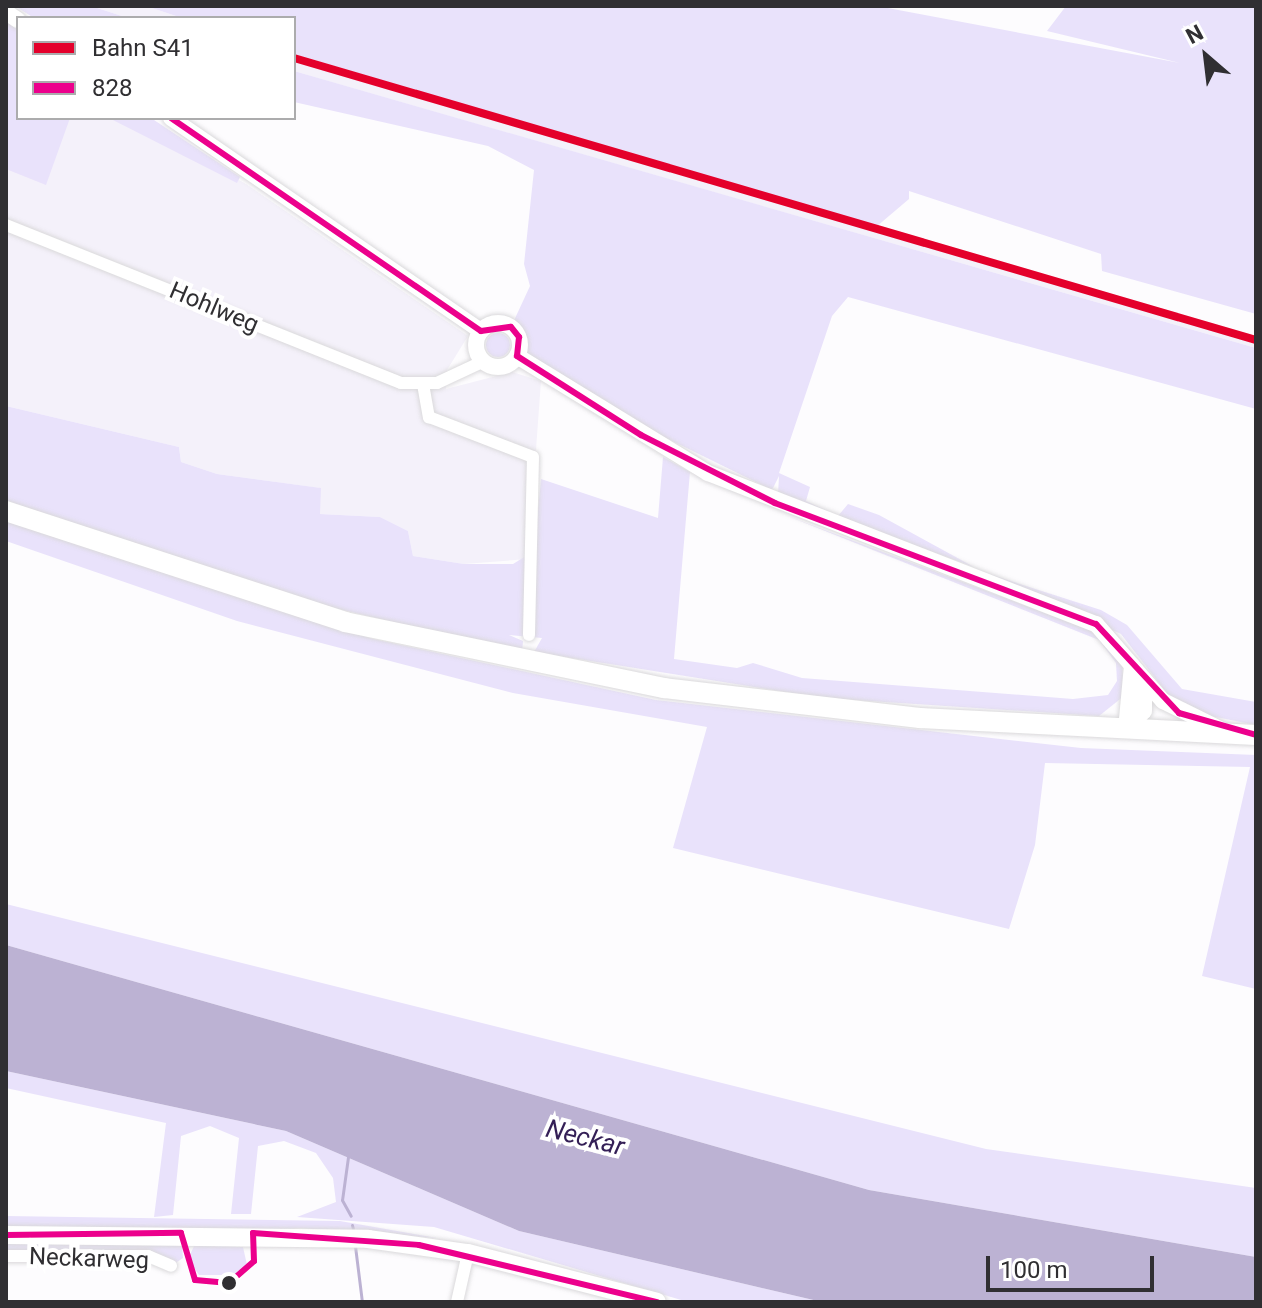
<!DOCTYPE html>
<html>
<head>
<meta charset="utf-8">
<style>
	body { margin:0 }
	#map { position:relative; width:1262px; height:1308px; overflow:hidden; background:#fdfcfe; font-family:Roboto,sans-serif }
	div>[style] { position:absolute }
	.built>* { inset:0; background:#f4f1fa }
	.green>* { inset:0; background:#e9e2fb }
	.round { border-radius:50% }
	.water>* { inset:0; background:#bcb2d3 }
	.stream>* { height:3px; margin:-1.5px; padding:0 1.5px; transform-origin:1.5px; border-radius:1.5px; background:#bcb2d3 }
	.roads { filter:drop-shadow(0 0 2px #dad9db) drop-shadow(0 0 2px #dad9db) }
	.minor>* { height:12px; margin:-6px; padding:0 6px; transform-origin:6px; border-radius:6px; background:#fff }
	.tertiary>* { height:16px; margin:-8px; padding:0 8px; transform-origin:8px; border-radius:8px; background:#fff }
	.tertiary>.ring { margin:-8px; padding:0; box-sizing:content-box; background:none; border:16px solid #fff; border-radius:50% }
	.secondary>* { height:18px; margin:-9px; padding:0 9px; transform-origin:9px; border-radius:9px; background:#fff }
	.primary>* { height:20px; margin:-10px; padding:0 10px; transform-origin:10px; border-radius:10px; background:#fff }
	.bus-1>* { height:6px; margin:-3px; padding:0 3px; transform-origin:3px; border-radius:3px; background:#ec008c }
	.rail-1>* { height:8px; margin:-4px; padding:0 4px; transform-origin:4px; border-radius:4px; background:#e4002b }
	.dots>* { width:22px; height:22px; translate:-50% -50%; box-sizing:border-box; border:4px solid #fff; border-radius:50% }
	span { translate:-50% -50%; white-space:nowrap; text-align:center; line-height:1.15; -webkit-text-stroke:8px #fff; paint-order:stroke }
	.street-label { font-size:24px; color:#302f32 }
	.water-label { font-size:26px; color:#341f56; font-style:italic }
	.frame { position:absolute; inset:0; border:8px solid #302f32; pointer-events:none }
	.legend { position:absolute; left:16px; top:16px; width:280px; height:104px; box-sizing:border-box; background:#fff; border:2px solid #acacad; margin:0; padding:10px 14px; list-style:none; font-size:24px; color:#302f32 }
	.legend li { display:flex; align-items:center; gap:16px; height:40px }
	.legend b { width:40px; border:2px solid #acacad }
	.north { position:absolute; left:1166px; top:16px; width:80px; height:80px; -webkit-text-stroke:6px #fff; paint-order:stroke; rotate:332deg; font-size:22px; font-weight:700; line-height:32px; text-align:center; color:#302f32 }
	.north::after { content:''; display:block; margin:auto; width:28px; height:36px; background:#302f32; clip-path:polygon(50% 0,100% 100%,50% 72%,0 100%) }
	.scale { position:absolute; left:986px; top:1256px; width:168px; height:36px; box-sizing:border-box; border:4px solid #302f32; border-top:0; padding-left:10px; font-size:24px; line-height:28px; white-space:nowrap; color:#302f32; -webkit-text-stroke:6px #fff; paint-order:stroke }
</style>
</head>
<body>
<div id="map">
	<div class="built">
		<i style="clip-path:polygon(91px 6px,146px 6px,182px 18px,128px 18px)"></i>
		<i style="clip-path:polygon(6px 44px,18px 118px,128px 118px,246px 184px,468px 336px,447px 370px,446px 389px,512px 372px,541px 381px,528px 559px,464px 564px,413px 556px,408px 531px,380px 517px,320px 514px,320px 488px,217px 474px,181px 462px,179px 447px,6px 406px)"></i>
		<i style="clip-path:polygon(294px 54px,1256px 336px,1256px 348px,321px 79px,294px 71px)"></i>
	</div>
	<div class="green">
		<i style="clip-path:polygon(15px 6px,91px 6px,128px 18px,34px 18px)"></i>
		<i style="clip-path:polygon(146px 6px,877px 6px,1180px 63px,1047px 31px,1066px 6px,1256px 6px,1256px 314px,1102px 271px,1101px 254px,909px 191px,909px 199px,876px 227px,294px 54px,294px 18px,182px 18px)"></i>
		<i style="clip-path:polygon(6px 21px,18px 29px,18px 118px,70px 118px,46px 185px,6px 169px)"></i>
		<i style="clip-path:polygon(294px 71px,1256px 348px,1256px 409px,848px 297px,832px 316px,779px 473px,810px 487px,806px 501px,838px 516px,848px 504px,879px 515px,974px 567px,778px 495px,779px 476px,772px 490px,652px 431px,519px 350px,511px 327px,530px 286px,524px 264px,534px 170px,488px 146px,294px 102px)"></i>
		<i style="clip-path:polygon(109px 118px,151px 118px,240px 177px,237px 183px)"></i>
		<i class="round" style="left:486px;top:333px;width:24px;height:24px"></i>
		<i style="clip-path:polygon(6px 406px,179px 447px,181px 462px,217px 474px,321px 488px,320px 514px,380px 517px,408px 531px,413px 556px,464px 564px,513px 564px,534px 551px,541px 479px,658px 518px,663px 457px,690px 472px,674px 659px,737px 668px,753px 663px,802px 678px,1073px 699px,1108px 695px,1117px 681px,1116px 663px,1099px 640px,785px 515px,1100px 634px,1122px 663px,1124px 696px,1099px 716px,824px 698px,534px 652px,542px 638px,509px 635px,523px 641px,522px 653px,322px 605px,139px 551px,6px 500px)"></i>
		<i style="clip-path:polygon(6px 520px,373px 639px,656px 700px,1081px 748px,1256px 755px,1256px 989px,1202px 976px,1250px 767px,1045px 763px,1035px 845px,1009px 929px,673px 848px,707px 727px,513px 693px,237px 621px,6px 541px)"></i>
		<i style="clip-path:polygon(986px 573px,1101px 610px,1127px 625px,1182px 689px,1256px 702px,1256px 725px,1180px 710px,1121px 634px)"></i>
		<i style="clip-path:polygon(6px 904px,986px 1149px,1256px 1188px,1256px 1257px,869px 1190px,6px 945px)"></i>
		<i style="clip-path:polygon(6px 1071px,286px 1131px,519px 1231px,822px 1302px,688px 1302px,434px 1227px,297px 1217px,336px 1202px,333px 1178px,316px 1153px,284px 1141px,258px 1146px,251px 1214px,231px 1214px,239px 1138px,210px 1126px,181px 1136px,173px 1215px,154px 1217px,166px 1123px,6px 1088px)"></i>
		<i style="clip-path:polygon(6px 1216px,340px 1221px,437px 1238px,301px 1228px,181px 1234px,183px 1258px,171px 1266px,148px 1256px,6px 1256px)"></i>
		<i style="clip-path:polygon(195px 1244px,243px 1247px,247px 1265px,236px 1275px,199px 1275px,188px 1259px)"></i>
	</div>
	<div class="water">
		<i style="clip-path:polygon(6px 945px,869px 1190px,1256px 1257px,1256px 1302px,822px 1302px,519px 1231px,286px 1131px,6px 1071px)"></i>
	</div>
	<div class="stream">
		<i style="left:348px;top:1157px;width:43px;rotate:97.9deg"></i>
		<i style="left:342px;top:1200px;width:18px;rotate:61deg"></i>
		<i style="left:352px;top:1225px;width:4px;rotate:76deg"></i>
		<i style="left:355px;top:1246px;width:56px;rotate:82.9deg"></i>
	</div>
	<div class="roads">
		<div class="minor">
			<i style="left:6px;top:225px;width:425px;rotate:21.8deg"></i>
			<i style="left:401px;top:383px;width:36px"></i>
			<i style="left:437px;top:383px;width:52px;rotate:-25.1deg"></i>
			<i style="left:423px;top:384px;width:34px;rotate:80deg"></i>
			<i style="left:429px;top:417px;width:111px;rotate:21deg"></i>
			<i style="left:533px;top:457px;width:178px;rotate:91.3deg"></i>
			<i style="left:6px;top:1256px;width:142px"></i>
			<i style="left:148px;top:1256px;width:25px;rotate:23deg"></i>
			<i style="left:457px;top:1302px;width:50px;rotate:-77.3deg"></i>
		</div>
		<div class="tertiary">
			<i style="left:6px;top:12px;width:14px;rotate:34deg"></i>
			<i style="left:171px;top:118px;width:376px;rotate:34.5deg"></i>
			<i class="ring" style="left:476px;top:323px;width:28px;height:28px"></i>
			<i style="left:517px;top:356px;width:224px;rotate:31.5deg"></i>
			<i style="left:708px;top:473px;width:416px;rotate:21.3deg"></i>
			<i style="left:1096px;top:624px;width:102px;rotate:49deg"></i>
			<i style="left:1163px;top:701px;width:66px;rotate:26.2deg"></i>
			<i style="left:1126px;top:730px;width:65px;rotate:-84.7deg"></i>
			<i style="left:1126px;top:730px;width:26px;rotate:-47deg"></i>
			<i style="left:1144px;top:711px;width:31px;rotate:-90deg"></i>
		</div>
		<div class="secondary">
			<i style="left:6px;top:1235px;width:362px;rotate:0.6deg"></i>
			<i style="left:368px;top:1239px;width:101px;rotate:8deg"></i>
			<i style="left:468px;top:1253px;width:195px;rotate:14.5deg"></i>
		</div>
		<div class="primary">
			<i style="left:6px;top:511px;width:357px;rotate:18.1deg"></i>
			<i style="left:345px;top:622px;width:326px;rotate:11.7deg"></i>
			<i style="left:664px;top:688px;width:258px;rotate:6.7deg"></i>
			<i style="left:920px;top:718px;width:336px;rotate:2.9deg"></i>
		</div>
	</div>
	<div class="bus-1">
		<i style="left:171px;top:118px;width:376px;rotate:34.5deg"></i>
		<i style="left:481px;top:331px;width:30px;rotate:-8deg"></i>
		<i style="left:511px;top:327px;width:13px;rotate:51deg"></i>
		<i style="left:519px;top:337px;width:19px;rotate:96deg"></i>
		<i style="left:517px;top:356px;width:147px;rotate:32.5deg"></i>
		<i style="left:641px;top:435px;width:150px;rotate:26.9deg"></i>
		<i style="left:775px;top:503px;width:343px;rotate:20.7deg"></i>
		<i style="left:1096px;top:624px;width:122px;rotate:47deg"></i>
		<i style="left:1179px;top:713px;width:80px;rotate:15.9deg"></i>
		<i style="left:181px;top:1233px;width:49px;rotate:73.4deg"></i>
		<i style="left:195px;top:1280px;width:34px;rotate:5deg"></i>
		<i style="left:229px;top:1283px;width:33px;rotate:-41deg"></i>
		<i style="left:254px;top:1261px;width:28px;rotate:-92deg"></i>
		<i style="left:253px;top:1233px;width:166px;rotate:4.1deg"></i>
		<i style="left:419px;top:1245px;width:245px;rotate:13.5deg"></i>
		<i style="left:6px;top:1235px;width:175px;rotate:-0.7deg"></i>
	</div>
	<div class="rail-1">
		<i style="left:294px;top:58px;width:1002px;rotate:16.34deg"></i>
	</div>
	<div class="dots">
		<i style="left:229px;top:1283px;background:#302f32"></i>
	</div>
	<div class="street-label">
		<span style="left:214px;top:308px;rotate:23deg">Hohlweg</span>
		<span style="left:89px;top:1259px;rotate:2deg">Neckarweg</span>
	</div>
	<div class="water-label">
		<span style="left:585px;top:1138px;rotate:14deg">Neckar</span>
	</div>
	<div class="frame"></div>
	<ul class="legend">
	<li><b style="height:10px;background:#e4002b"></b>Bahn S41</li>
	<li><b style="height:10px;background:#ec008c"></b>828</li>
	</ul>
	<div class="north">N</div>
	<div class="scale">100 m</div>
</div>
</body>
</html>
